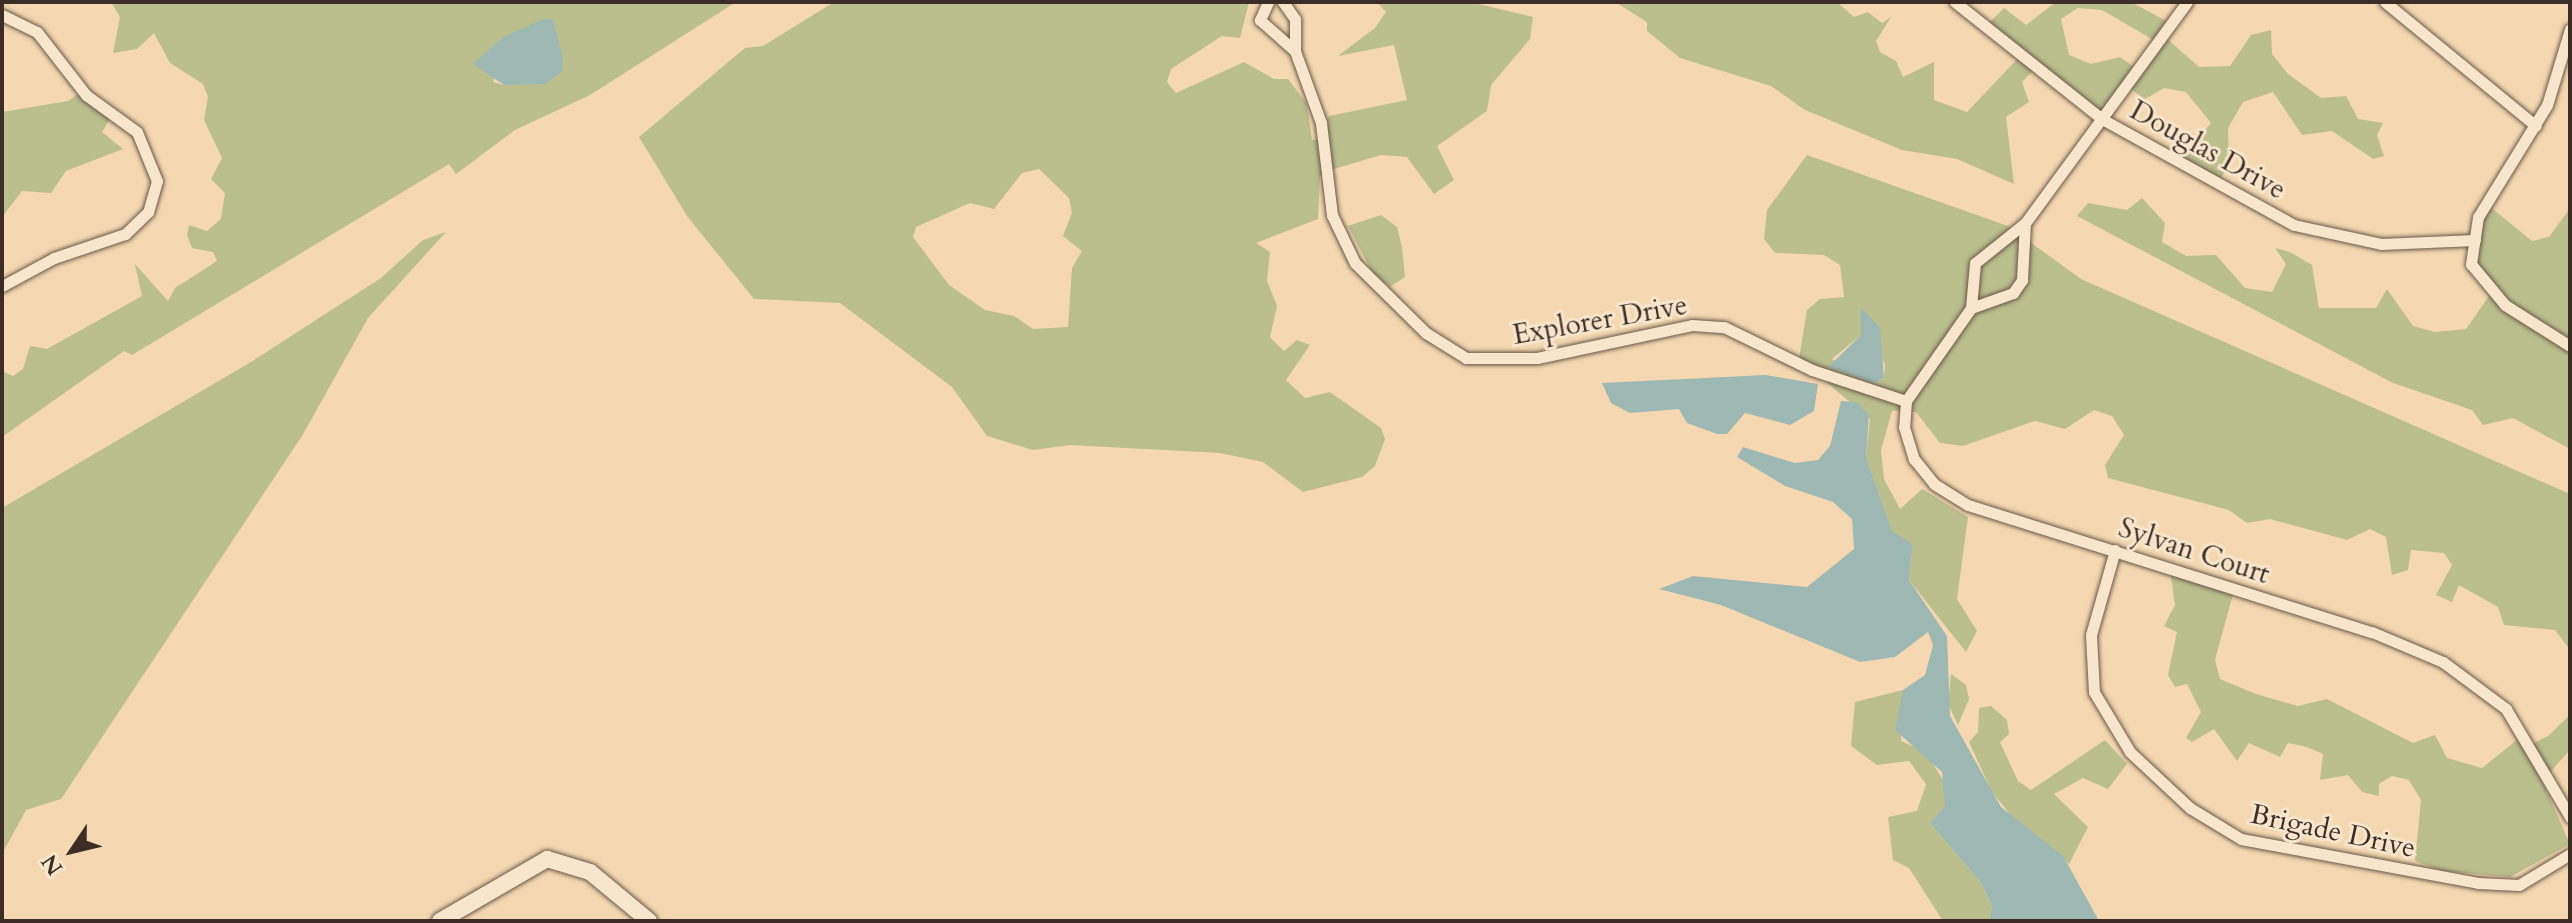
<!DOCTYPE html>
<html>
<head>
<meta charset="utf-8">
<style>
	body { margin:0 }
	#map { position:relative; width:2572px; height:923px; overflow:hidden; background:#f5d8b1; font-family:Cardo,serif }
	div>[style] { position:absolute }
	.green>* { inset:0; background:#babf8d }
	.water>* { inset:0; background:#9eb8b3 }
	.roads { filter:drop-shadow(0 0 2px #6a5849) drop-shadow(0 0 2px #6a5849) }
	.street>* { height:11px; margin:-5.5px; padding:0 5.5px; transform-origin:5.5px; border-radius:5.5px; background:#f8e6cc }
	.secondary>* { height:16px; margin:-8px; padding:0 8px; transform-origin:8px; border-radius:8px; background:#f8e6cc }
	span { translate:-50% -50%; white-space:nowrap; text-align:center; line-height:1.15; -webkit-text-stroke:6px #f8e6cc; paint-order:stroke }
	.street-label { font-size:28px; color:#3c2e26 }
	.frame { position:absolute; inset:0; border:4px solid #3c2e26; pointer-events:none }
	.north { position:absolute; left:32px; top:811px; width:80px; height:80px; -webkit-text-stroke:6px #f8e6cc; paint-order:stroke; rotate:235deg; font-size:22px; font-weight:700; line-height:32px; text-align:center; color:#3c2e26 }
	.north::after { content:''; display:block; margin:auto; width:28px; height:36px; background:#3c2e26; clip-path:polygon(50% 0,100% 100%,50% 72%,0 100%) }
</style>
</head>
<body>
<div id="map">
	<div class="green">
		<i style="clip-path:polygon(evenodd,111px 2px,736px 2px,590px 95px,515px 130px,456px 174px,449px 164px,132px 355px,124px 351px,2px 437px,2px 371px,13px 376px,23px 369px,30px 346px,47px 349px,142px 296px,135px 264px,168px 301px,175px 288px,217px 261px,213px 252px,192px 248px,187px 235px,189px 225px,207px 231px,221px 219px,225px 193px,211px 179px,222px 158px,204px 120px,208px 97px,203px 84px,170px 63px,154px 33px,137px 49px,113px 53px,120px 17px,111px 2px,553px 19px,558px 48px,504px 85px,493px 82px,513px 33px,553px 19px)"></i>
		<i style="clip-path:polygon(evenodd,834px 2px,1249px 2px,1240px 38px,1222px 36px,1171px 69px,1167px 82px,1176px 93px,1244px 62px,1274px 79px,1288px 79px,1307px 104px,1312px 140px,1324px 139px,1329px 116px,1407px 100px,1394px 45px,1338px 56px,1375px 28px,1386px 12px,1377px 2px,1470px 2px,1533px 17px,1530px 39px,1491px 85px,1487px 111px,1437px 146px,1454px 180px,1434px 194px,1407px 157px,1381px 155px,1334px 169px,1320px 176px,1318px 219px,1256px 243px,1270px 252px,1267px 281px,1277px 306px,1270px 337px,1284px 351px,1297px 340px,1310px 345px,1286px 380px,1305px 398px,1330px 392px,1381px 428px,1385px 439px,1375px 466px,1362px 477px,1303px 492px,1263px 462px,1220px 453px,1070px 445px,1033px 450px,987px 436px,952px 387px,840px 303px,754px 299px,687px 216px,639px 137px,745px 48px,763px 46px,834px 2px,1039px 169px,1069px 198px,1072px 213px,1063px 236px,1082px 251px,1072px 268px,1068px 327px,1033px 329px,1014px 316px,985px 310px,949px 285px,913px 237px,916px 227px,970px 203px,994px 209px,1022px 173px,1039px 169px)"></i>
		<i style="clip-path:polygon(evenodd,1615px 2px,1837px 2px,1854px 17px,1868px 12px,1882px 23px,1891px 17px,1876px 41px,1880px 52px,1896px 61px,1903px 77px,1934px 62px,1934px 100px,1967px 112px,2022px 54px,1989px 23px,2004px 8px,2026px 25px,2056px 2px,2131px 2px,2170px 23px,2164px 36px,2199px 67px,2230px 66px,2251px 35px,2271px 30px,2272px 54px,2288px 74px,2321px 98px,2346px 96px,2358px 119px,2383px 123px,2377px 135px,2384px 156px,2373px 159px,2332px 131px,2302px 135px,2273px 92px,2243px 102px,2228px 128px,2229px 164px,2219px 182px,2179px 162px,2211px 123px,2186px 92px,2164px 88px,2145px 99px,2129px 88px,2104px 117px,2037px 66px,2022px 82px,2029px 102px,2006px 117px,2014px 184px,1957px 159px,1902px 150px,1805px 110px,1771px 86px,1680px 58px,1647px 31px,1647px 22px,1615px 2px,2078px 8px,2102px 10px,2157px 42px,2137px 69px,2120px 57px,2091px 64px,2069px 55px,2061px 19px,2078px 8px)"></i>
		<i style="clip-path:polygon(84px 90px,113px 114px,102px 132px,123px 149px,66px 171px,51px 193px,22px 191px,2px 217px,2px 112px,68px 101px)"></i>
		<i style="clip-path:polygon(evenodd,1807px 155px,2008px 226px,2081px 279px,2570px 494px,2570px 650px,2555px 630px,2504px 625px,2498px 607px,2459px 585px,2452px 602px,2436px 595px,2452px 565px,2444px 553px,2411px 550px,2408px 570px,2392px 575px,2386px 537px,2370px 529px,2347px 540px,2270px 519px,2247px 523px,2229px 510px,2108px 478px,2105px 465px,2124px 435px,2112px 416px,2094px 410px,2065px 429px,2035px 421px,1963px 446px,1940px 443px,1916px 412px,1892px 411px,1881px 450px,1884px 479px,1900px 509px,1922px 489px,1968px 517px,1957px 599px,1977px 631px,1966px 652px,1909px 580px,1913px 545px,1894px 537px,1866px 457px,1870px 419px,1799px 359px,1807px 310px,1820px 299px,1844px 297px,1840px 265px,1824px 255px,1775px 253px,1764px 239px,1767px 210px,1807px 155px,1861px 307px,1885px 365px,1884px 378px,1874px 383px,1832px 359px,1861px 335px,1861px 307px)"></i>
		<i style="clip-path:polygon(2142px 198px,2165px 223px,2162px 242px,2186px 256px,2216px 255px,2245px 288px,2272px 292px,2286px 264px,2275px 248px,2290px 252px,2312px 265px,2319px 308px,2376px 308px,2387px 289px,2413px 326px,2435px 332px,2466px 329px,2492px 292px,2471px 265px,2488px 205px,2532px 241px,2549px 237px,2570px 208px,2570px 449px,2513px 418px,2483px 425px,2472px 410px,2393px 383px,2077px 216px,2088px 203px,2127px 210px)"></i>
		<i style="clip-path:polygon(1381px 215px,1397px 227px,1402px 247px,1405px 277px,1390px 287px,1373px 274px,1348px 226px)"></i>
		<i style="clip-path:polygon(446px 232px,368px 318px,302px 436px,61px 799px,26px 810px,2px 854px,2px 508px,251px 362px,381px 278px,423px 240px)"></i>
		<i style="clip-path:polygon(2170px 570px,2233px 594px,2215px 660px,2220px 679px,2256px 694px,2298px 706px,2327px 699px,2413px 743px,2435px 735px,2447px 758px,2482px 768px,2517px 740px,2523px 748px,2548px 736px,2570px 715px,2570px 750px,2542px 781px,2570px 844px,2510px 877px,2443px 871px,2415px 861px,2421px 800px,2409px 780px,2392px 776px,2379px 784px,2379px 796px,2362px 792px,2348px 775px,2320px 780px,2323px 754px,2307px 747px,2288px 743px,2280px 757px,2249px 743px,2237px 761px,2214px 729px,2192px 742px,2186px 738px,2201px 712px,2187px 684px,2175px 687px,2168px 675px,2177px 632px,2164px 626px,2175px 605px)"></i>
		<i style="clip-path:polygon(1951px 674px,1966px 685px,1969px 699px,1958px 725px,1948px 704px)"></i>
		<i style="clip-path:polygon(1903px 690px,1901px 741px,1926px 752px,1946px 785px,1945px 806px,1930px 823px,1981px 883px,1992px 906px,1989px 921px,1943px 921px,1909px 868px,1893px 860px,1888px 817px,1917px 811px,1926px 784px,1909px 761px,1877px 765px,1851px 746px,1855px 702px)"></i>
		<i style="clip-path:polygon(1991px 706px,2007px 720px,2009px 734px,2000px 742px,2018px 781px,2031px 790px,2105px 740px,2127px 764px,2108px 789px,2083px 778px,2054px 794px,2088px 827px,2069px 864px,2017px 823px,1992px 792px,1969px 742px,1978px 732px,1979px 708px)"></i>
	</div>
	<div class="water">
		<i style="clip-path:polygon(544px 19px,553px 19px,563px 59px,562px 71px,545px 84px,504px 85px,473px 64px,503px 37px)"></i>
		<i style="clip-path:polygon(1861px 307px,1880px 328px,1884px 378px,1874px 383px,1828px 367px,1861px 335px)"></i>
		<i style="clip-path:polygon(1766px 375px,1818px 384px,1814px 411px,1790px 425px,1745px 413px,1727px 434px,1717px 434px,1687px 423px,1679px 409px,1630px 413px,1611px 403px,1602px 383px)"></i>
		<i style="clip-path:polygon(1841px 401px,1856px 402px,1869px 415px,1866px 457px,1892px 531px,1913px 545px,1909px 580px,1947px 636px,1950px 716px,2001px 807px,2063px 856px,2099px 921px,1989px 921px,1992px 906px,1981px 883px,1930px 823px,1945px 806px,1942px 772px,1895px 730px,1903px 690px,1925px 675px,1933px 645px,1928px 632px,1895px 657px,1860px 662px,1721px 605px,1659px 589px,1693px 576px,1807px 587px,1854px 549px,1852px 519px,1833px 502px,1785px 486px,1737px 457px,1743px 447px,1795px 463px,1818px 460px,1830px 446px)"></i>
	</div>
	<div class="roads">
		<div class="street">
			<i style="left:1268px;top:2px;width:20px;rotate:114deg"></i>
			<i style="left:1260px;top:20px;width:47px;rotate:41.5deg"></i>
			<i style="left:1283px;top:2px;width:21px;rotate:55deg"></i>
			<i style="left:1295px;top:19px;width:32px;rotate:90deg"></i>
			<i style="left:1295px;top:51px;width:77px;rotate:70.1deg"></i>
			<i style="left:1321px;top:123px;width:93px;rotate:83.2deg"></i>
			<i style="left:1332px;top:215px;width:53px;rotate:64.4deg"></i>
			<i style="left:1355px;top:263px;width:100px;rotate:44.6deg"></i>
			<i style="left:1426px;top:333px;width:47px;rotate:32deg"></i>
			<i style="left:1466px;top:358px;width:71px"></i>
			<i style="left:1537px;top:358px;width:158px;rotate:-12deg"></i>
			<i style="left:1692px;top:325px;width:32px;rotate:4deg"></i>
			<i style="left:1724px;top:327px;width:98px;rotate:26deg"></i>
			<i style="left:1812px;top:370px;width:99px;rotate:18.3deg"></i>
			<i style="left:1955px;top:2px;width:188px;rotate:38.5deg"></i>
			<i style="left:2102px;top:119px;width:219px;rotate:28.9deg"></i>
			<i style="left:2294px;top:225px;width:89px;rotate:12.3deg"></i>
			<i style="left:2381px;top:244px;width:94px;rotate:-2.4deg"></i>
			<i style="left:2187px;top:2px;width:274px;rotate:126.2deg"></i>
			<i style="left:2025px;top:223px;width:64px;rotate:141.3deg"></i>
			<i style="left:1975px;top:263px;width:45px;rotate:95.1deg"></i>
			<i style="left:1971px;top:308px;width:113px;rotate:125deg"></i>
			<i style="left:1906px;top:401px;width:26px;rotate:94deg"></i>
			<i style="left:1904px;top:427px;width:34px;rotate:73deg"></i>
			<i style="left:1914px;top:459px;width:32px;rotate:51deg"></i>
			<i style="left:1934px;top:484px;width:40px;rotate:32deg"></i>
			<i style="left:1968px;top:505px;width:423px;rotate:17.5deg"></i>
			<i style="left:2372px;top:632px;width:77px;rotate:22.9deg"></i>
			<i style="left:2443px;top:662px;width:79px;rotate:36.7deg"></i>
			<i style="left:2506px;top:709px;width:126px;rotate:59.3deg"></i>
			<i style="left:2385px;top:2px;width:195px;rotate:39.4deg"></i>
			<i style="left:2px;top:15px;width:39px;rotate:26deg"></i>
			<i style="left:37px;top:32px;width:80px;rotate:52.1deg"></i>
			<i style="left:86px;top:95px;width:63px;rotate:36deg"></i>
			<i style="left:137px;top:132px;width:53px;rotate:67.8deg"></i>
			<i style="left:157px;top:181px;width:32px;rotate:106deg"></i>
			<i style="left:148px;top:212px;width:32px;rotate:136deg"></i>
			<i style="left:125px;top:234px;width:75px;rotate:161.3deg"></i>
			<i style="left:54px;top:258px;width:59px;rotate:151.7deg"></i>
			<i style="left:2570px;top:29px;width:79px;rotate:106.8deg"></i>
			<i style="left:2547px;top:105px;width:132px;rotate:121.6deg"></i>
			<i style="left:2478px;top:217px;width:48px;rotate:98.5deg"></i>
			<i style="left:2471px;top:264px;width:53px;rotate:50.3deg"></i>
			<i style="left:2505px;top:305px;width:77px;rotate:32.2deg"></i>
			<i style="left:1971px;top:308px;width:45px;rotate:-19.7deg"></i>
			<i style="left:2013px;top:293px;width:16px;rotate:-55deg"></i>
			<i style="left:2022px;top:280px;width:57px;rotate:-87deg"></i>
			<i style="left:2115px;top:550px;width:88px;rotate:105.8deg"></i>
			<i style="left:2091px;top:635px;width:57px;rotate:87deg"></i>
			<i style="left:2094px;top:692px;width:70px;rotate:59deg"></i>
			<i style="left:2130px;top:752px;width:82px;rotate:43deg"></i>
			<i style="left:2190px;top:808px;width:60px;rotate:31.3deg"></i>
			<i style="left:2241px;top:839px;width:241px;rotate:10.5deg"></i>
			<i style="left:2478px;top:883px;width:41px;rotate:2.8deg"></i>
			<i style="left:2519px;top:885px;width:60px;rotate:-31.3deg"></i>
		</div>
		<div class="secondary">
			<i style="left:440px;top:921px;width:124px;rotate:-30.1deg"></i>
			<i style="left:547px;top:859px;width:45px;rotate:16.8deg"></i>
			<i style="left:590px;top:872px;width:77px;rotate:39.7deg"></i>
		</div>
	</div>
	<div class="street-label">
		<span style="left:2208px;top:150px;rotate:29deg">Douglas Drive</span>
		<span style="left:1600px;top:320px;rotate:-10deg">Explorer Drive</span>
		<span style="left:2194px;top:551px;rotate:18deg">Sylvan Court</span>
		<span style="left:2333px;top:831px;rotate:12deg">Brigade Drive</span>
	</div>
	<div class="frame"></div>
	<div class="north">N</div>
</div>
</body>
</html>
